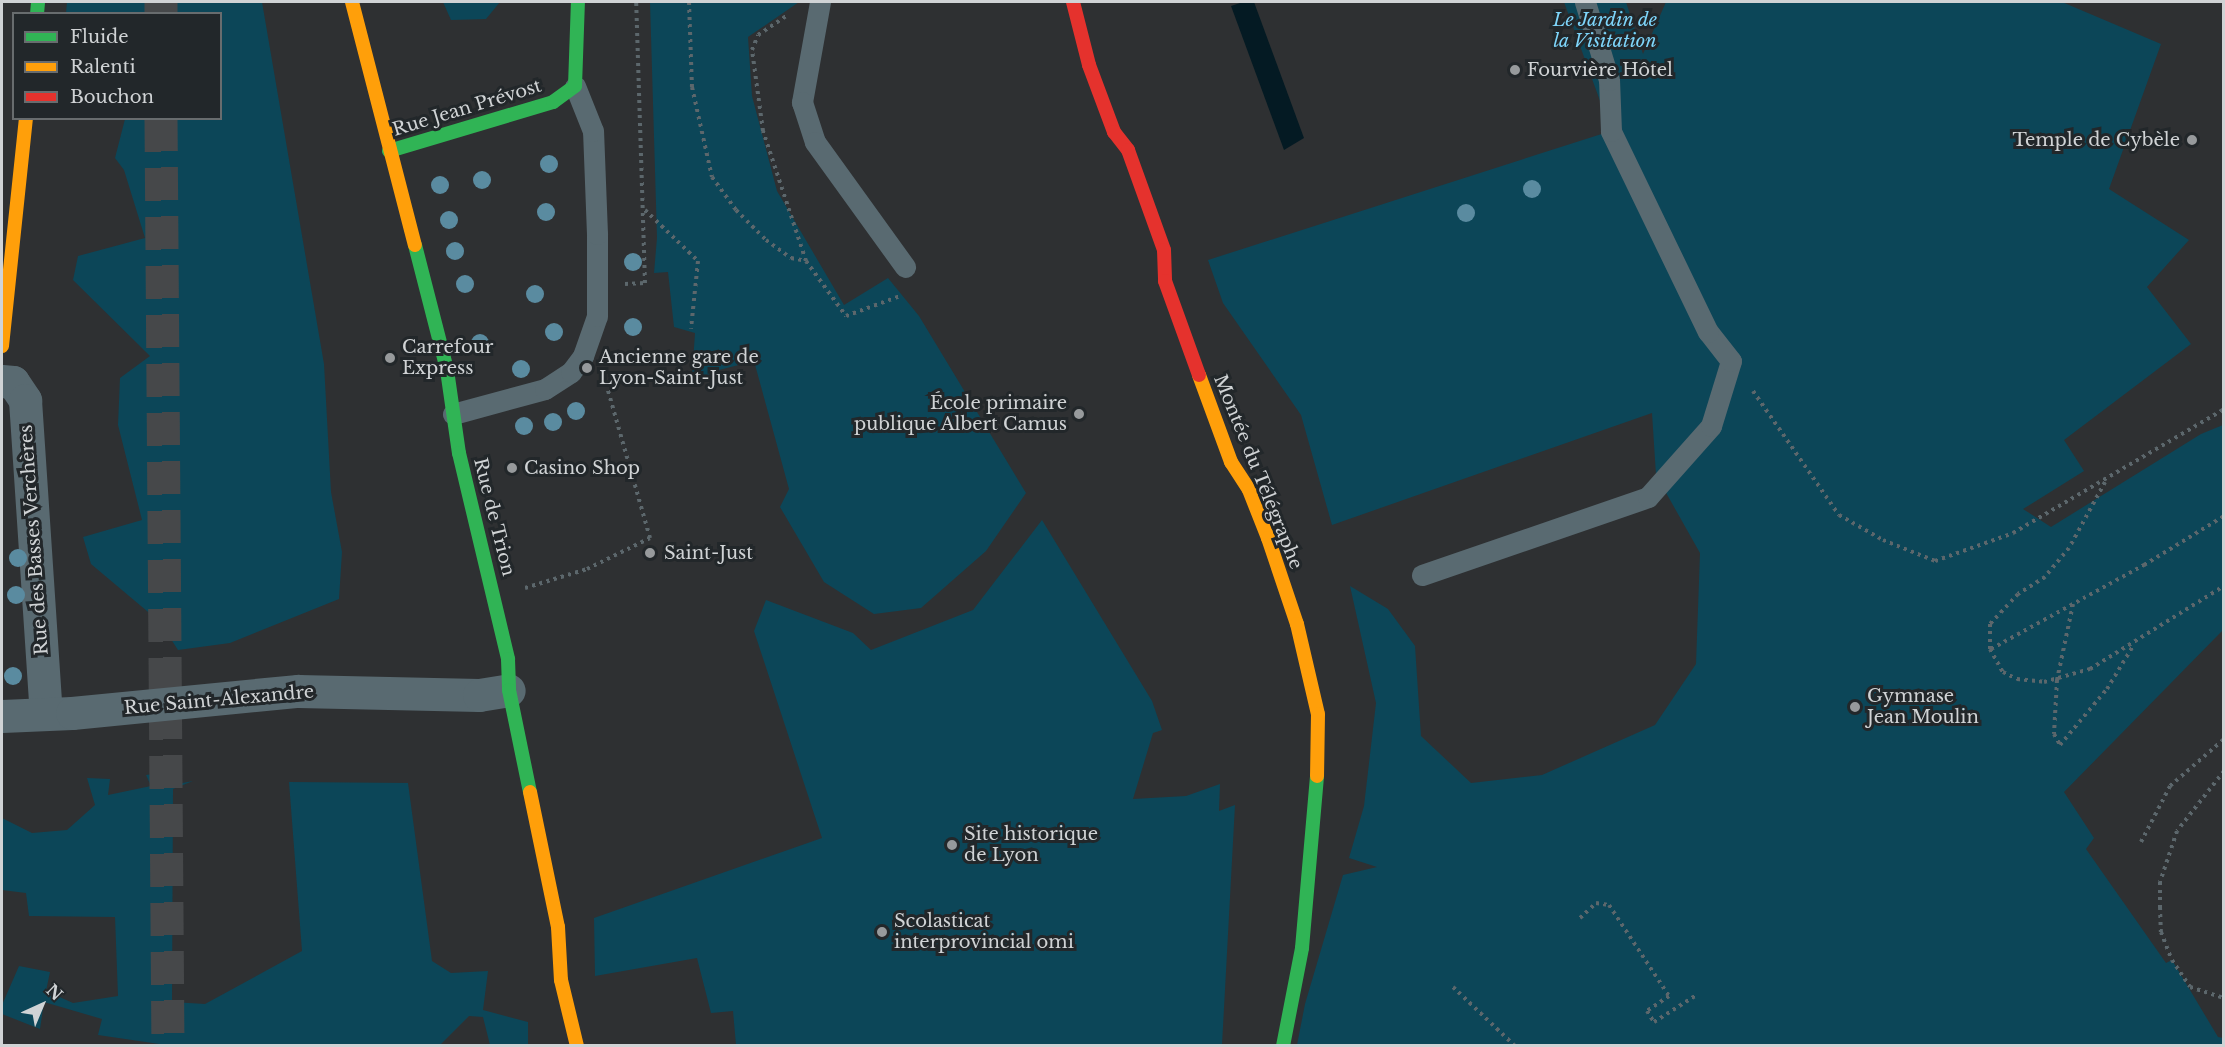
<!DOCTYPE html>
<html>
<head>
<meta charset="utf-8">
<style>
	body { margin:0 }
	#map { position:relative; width:2225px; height:1047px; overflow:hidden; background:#2e3032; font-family:"Libre Baskerville",serif }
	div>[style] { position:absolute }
	.green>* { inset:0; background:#0c4658 }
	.water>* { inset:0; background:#041a23 }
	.highway-tunnel>* { height:33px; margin-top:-16.5px; transform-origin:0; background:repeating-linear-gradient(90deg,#46484a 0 33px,transparent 0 49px) }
	.path>* { height:4px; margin-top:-2px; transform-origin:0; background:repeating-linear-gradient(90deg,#5c676c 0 3px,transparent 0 7.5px) }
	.lane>* { height:21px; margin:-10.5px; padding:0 10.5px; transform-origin:10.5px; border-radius:10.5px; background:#596a71 }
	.street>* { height:33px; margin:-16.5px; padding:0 16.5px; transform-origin:16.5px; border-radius:16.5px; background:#596a71 }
	.fast>* { height:14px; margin:-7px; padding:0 7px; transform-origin:7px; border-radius:7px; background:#30b455 }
	.slow>* { height:14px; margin:-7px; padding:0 7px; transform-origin:7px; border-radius:7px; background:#ff9f0a }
	.jam>* { height:14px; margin:-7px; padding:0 7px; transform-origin:7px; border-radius:7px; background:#e5322d }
	.trees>* { width:18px; height:18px; margin:-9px; border-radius:50%; background:#5a8ba0 }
	.dots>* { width:16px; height:16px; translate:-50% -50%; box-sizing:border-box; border:3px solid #22272a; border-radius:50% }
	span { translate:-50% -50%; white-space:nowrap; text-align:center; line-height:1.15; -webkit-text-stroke:6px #22272a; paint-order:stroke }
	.park-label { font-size:18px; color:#7ed5fa; font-style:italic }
	.poi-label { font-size:18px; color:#d0d3d5 }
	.left { translate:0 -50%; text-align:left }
	.right { translate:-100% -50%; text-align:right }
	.street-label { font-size:18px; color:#d0d3d5 }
	.frame { position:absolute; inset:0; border:3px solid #d0d3d5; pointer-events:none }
	.legend { position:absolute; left:12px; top:12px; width:210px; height:108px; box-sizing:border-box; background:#22272a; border:2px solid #686c6e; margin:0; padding:8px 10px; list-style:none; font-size:18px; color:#d0d3d5 }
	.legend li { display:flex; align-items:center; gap:12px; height:30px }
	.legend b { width:30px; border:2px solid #686c6e }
	.north { position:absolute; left:12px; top:975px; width:60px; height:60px; -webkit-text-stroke:4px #22272a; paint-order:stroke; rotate:44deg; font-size:16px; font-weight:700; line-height:24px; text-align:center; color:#d0d3d5 }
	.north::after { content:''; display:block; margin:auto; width:21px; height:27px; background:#d0d3d5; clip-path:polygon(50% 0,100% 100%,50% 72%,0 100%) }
</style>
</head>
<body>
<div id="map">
	<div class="green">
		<i style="clip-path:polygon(67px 2px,262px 2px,324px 364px,331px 492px,342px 552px,339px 599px,230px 643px,178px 650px,160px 622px,91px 564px,83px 537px,142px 520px,118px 425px,120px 378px,150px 356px,73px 280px,78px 256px,145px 238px,124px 170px,115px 158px,125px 119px,220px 118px,220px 14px,66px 13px)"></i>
		<i style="clip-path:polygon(443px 2px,500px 2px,486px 19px,451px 20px)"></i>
		<i style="clip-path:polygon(650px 2px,799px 2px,748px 37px,752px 96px,777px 191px,844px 305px,888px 278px,919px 316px,1026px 493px,986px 551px,921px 608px,874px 614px,824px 582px,780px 507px,789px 489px,754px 361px,719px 370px,720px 377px,705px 381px,703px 374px,692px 377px,695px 333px,674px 327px,668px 272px,654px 273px,657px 238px)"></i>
		<i style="clip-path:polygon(1564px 2px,1626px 2px,1643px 54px,1666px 2px,2062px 2px,2161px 44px,2109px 189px,2189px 240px,2147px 287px,2191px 344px,2064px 440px,2084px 471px,2023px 509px,2051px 527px,2201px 434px,2223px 425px,2223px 630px,2064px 792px,2094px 838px,2086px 849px,2166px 963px,2172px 960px,2218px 1037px,2223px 1038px,2223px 1045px,1297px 1045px,1305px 1004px,1343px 875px,1377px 867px,1349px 858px,1364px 806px,1376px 703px,1350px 586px,1388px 609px,1415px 646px,1421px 736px,1471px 783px,1542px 775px,1655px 725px,1696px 664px,1700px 553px,1656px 475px,1652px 413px,1332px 525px,1301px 415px,1223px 303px,1208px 260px,1611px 131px)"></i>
		<i style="clip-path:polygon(1042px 520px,1152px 701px,1162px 730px,1153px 733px,1133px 799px,1186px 796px,1220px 784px,1219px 811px,1235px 805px,1222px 1045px,736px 1045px,733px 1011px,711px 1013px,697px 958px,595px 976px,594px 918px,822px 838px,754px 631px,766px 600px,853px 633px,871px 650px,973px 610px)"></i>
		<i style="clip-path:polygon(174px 771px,177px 784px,193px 781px,173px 789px,172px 1002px,205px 1004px,302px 951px,289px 782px,408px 783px,432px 961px,451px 973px,488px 971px,483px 1010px,528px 1022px,528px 1045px,490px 1045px,483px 1017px,469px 1016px,440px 1045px,173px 1046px,98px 1035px,102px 1019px,44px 1002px,40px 1029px,2px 1014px,2px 1005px,19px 966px,50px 972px,46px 991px,73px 1003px,118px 996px,115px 917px,29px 916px,26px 893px,2px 890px,2px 818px,32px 833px,67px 830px,95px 805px,87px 778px,110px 779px,108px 795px,151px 786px,146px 775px)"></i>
	</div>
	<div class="water">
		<i style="clip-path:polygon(1243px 2px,1254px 2px,1304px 138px,1284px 150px,1231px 6px)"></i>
	</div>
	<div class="highway-tunnel">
		<i style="left:161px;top:2px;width:12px;rotate:90deg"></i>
		<i style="left:161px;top:118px;width:928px;rotate:89.57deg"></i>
	</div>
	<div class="path">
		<i style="left:689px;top:2px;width:85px;rotate:88deg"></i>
		<i style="left:692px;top:87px;width:92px;rotate:77.5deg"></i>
		<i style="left:712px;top:177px;width:41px;rotate:54deg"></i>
		<i style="left:736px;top:210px;width:42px;rotate:45deg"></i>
		<i style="left:766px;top:240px;width:31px;rotate:36deg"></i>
		<i style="left:791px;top:258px;width:15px;rotate:11deg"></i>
		<i style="left:806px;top:261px;width:137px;rotate:-108.3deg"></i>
		<i style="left:763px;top:131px;width:82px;rotate:-97.7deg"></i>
		<i style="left:752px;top:50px;width:16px;rotate:-68deg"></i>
		<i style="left:758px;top:35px;width:36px;rotate:-34deg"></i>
		<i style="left:645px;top:210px;width:74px;rotate:43.9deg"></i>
		<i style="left:698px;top:261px;width:68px;rotate:95.9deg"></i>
		<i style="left:806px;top:261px;width:68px;rotate:54deg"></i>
		<i style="left:846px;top:316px;width:58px;rotate:-20.3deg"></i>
		<i style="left:625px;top:284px;width:20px;rotate:-3deg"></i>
		<i style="left:645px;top:283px;width:281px;rotate:-91.8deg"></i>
		<i style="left:1753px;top:391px;width:151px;rotate:55.3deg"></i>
		<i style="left:1839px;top:515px;width:51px;rotate:29.6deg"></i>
		<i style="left:1883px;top:540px;width:56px;rotate:22deg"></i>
		<i style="left:1935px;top:561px;width:83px;rotate:-19.7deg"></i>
		<i style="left:2013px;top:533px;width:245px;rotate:-30.4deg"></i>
		<i style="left:2105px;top:482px;width:75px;rotate:118.6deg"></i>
		<i style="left:2069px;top:548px;width:38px;rotate:130deg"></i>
		<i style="left:2045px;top:577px;width:32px;rotate:148deg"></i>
		<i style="left:2018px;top:594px;width:41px;rotate:133deg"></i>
		<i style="left:1990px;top:624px;width:25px;rotate:90deg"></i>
		<i style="left:1990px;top:649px;width:26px;rotate:61deg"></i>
		<i style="left:2003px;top:672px;width:16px;rotate:27deg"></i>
		<i style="left:2017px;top:679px;width:27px;rotate:6deg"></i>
		<i style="left:2044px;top:682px;width:48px;rotate:-15.8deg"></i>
		<i style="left:2090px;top:669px;width:158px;rotate:-31.8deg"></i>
		<i style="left:525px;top:588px;width:65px;rotate:-17deg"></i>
		<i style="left:587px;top:569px;width:70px;rotate:-26.2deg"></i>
		<i style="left:650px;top:538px;width:164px;rotate:-105.9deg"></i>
		<i style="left:2073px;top:604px;width:78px;rotate:101.9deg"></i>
		<i style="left:2057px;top:680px;width:54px;rotate:93.2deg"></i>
		<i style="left:2054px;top:734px;width:13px;rotate:61deg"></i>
		<i style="left:2060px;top:745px;width:73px;rotate:-50deg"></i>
		<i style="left:2107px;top:689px;width:50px;rotate:-58.8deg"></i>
		<i style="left:1991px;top:649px;width:175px;rotate:-28.8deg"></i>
		<i style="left:2144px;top:565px;width:94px;rotate:-31.5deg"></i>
		<i style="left:2224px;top:771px;width:76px;rotate:128.1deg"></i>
		<i style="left:2177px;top:831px;width:54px;rotate:108.4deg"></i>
		<i style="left:2160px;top:882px;width:25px;rotate:90deg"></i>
		<i style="left:2160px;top:907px;width:25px;rotate:88deg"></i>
		<i style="left:2161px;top:932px;width:30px;rotate:69deg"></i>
		<i style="left:2172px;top:960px;width:32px;rotate:56deg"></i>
		<i style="left:2190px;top:987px;width:36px;rotate:18deg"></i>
		<i style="left:2141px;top:842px;width:63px;rotate:-62.6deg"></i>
		<i style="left:2170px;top:786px;width:72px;rotate:-41deg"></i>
		<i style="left:1580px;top:918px;width:22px;rotate:-43deg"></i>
		<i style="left:1596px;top:903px;width:13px;rotate:9deg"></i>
		<i style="left:1609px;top:905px;width:109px;rotate:56.6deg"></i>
		<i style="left:1669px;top:996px;width:27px;rotate:146deg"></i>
		<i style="left:1647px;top:1011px;width:13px;rotate:58deg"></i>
		<i style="left:1654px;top:1022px;width:49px;rotate:-32.4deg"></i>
		<i style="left:1453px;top:987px;width:86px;rotate:43.6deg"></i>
	</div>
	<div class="lane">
		<i style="left:820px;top:2px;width:102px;rotate:100.2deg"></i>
		<i style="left:802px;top:102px;width:42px;rotate:72deg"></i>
		<i style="left:815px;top:142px;width:154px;rotate:54.2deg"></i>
		<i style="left:453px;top:414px;width:95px;rotate:-15.2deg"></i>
		<i style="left:545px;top:389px;width:31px;rotate:-33deg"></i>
		<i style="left:571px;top:372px;width:20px;rotate:-53deg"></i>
		<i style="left:583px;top:356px;width:42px;rotate:-70.7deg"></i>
		<i style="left:597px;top:316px;width:82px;rotate:-90deg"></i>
		<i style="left:597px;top:234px;width:103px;rotate:-92.2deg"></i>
		<i style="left:593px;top:131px;width:48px;rotate:-111.8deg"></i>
		<i style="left:1422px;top:575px;width:239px;rotate:-19deg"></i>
		<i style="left:1648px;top:497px;width:95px;rotate:-48.4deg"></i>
		<i style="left:1711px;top:426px;width:68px;rotate:-72.9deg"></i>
		<i style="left:1731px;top:361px;width:37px;rotate:-128deg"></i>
		<i style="left:1708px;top:332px;width:223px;rotate:-115.8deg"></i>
		<i style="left:1611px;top:131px;width:51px;rotate:-92.2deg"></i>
		<i style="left:1609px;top:80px;width:82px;rotate:-107.1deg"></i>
	</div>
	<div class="street">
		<i style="left:2px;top:381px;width:11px;rotate:5deg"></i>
		<i style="left:13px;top:382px;width:22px;rotate:56deg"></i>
		<i style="left:25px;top:400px;width:314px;rotate:86.2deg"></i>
		<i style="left:2px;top:716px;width:70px;rotate:-2.5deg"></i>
		<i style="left:72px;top:713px;width:227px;rotate:-5.6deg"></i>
		<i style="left:298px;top:691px;width:181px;rotate:1.3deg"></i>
		<i style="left:479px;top:695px;width:30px;rotate:-9deg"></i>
	</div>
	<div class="fast">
		<i style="left:37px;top:14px;width:12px;rotate:-85deg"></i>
		<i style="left:389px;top:151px;width:171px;rotate:-16.6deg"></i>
		<i style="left:553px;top:102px;width:27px;rotate:-36deg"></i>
		<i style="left:575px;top:86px;width:84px;rotate:-88deg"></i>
		<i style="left:415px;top:245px;width:129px;rotate:75.6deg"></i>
		<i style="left:447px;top:370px;width:84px;rotate:81.8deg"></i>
		<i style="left:459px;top:453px;width:212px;rotate:76.6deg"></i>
		<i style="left:508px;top:659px;width:31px;rotate:88deg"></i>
		<i style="left:509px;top:690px;width:104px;rotate:78.4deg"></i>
		<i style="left:1283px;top:1046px;width:100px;rotate:-79deg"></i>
		<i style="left:1302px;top:948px;width:173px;rotate:-85deg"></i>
	</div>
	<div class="slow">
		<i style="left:352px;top:2px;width:251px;rotate:75.5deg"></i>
		<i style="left:2px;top:346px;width:229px;rotate:-84deg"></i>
		<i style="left:1199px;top:375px;width:93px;rotate:69.8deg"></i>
		<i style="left:1231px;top:462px;width:33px;rotate:57deg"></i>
		<i style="left:1249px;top:490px;width:52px;rotate:68.4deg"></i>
		<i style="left:1268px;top:538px;width:91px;rotate:71.4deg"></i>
		<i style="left:1297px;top:624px;width:92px;rotate:76.9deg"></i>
		<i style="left:1318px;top:714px;width:62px;rotate:90.9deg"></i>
		<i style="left:530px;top:792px;width:138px;rotate:78.3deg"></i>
		<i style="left:558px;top:927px;width:53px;rotate:86.8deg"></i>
		<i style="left:561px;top:980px;width:68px;rotate:76.4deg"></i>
	</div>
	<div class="jam">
		<i style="left:1073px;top:2px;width:65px;rotate:75.7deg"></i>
		<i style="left:1089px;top:65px;width:72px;rotate:69.5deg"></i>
		<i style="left:1114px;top:132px;width:23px;rotate:52deg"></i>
		<i style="left:1128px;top:150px;width:106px;rotate:70.2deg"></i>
		<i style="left:1164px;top:250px;width:31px;rotate:88deg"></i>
		<i style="left:1165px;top:281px;width:100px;rotate:70.1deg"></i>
	</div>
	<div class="trees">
		<i style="left:549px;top:164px"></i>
		<i style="left:482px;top:180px"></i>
		<i style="left:440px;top:185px"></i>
		<i style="left:1532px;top:189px"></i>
		<i style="left:546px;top:212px"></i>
		<i style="left:1466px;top:213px"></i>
		<i style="left:449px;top:220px"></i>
		<i style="left:455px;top:251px"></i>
		<i style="left:633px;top:262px"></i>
		<i style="left:465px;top:284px"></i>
		<i style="left:535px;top:294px"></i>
		<i style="left:633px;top:327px"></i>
		<i style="left:554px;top:332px"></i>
		<i style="left:480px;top:343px"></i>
		<i style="left:521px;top:369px"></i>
		<i style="left:576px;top:411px"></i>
		<i style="left:553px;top:422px"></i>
		<i style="left:524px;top:426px"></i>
		<i style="left:18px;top:558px"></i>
		<i style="left:16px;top:595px"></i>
		<i style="left:13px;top:676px"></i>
	</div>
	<div class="dots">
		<i style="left:1515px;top:70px;background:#979a9c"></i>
		<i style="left:2192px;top:140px;background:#979a9c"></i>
		<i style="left:390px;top:358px;background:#979a9c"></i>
		<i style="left:587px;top:368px;background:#979a9c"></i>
		<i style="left:1079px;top:414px;background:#979a9c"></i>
		<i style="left:512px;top:468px;background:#979a9c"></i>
		<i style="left:650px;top:553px;background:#979a9c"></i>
		<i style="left:1855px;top:707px;background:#979a9c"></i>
		<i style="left:952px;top:845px;background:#979a9c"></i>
		<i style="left:882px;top:932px;background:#979a9c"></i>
	</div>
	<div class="park-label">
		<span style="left:1605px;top:31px">Le Jardin de<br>la Visitation</span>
	</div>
	<div class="poi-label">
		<span class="left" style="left:1527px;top:70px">Fourvière Hôtel</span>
		<span class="right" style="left:2180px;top:140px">Temple de Cybèle</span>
		<span class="left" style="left:402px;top:358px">Carrefour<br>Express</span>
		<span class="left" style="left:599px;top:368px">Ancienne gare de<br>Lyon-Saint-Just</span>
		<span class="right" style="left:1067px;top:414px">École primaire<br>publique Albert Camus</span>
		<span class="left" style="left:524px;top:468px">Casino Shop</span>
		<span class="left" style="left:664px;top:553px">Saint-Just</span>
		<span class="left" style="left:1867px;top:707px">Gymnase<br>Jean Moulin</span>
		<span class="left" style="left:964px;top:845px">Site historique<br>de Lyon</span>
		<span class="left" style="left:894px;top:932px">Scolasticat<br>interprovincial omi</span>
	</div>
	<div class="street-label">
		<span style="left:467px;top:108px;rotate:-17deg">Rue Jean Prévost</span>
		<span style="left:1258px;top:472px;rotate:68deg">Montée du Télégraphe</span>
		<span style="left:494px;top:517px;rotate:76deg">Rue de Trion</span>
		<span style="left:34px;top:540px;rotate:-94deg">Rue des Basses Verchères</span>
		<span style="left:219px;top:700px;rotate:-5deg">Rue Saint-Alexandre</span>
	</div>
	<div class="frame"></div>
	<ul class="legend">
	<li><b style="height:8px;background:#30b455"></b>Fluide</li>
	<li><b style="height:8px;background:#ff9f0a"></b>Ralenti</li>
	<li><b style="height:8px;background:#e5322d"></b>Bouchon</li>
	</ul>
	<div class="north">N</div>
</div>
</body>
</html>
